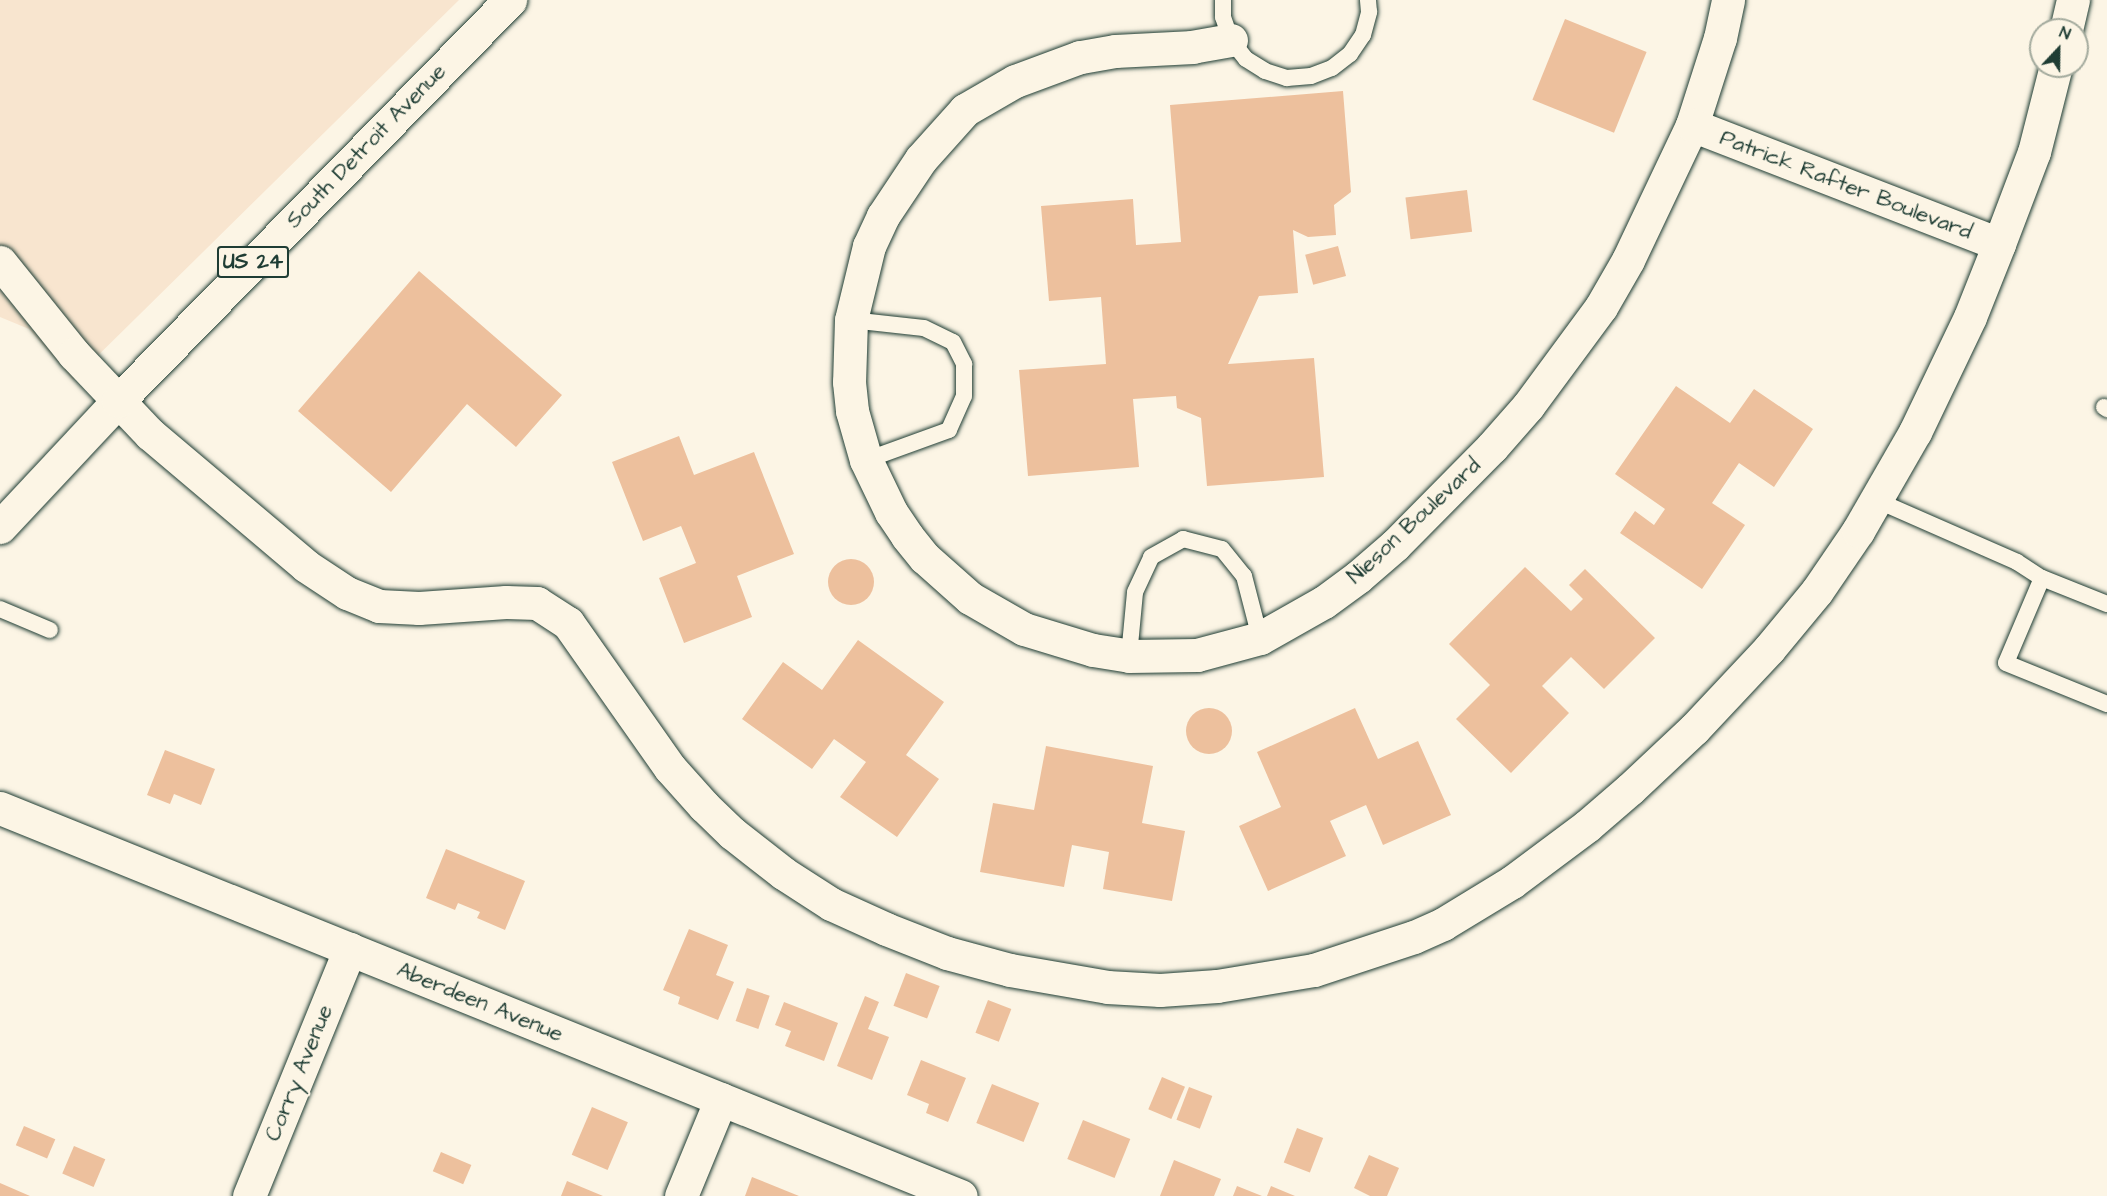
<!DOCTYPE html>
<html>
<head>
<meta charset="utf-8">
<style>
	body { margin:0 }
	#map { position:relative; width:2107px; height:1196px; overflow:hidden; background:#fcf5e5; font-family:"Architects Daughter",sans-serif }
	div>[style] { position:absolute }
	.built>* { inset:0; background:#f8e5cf }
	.building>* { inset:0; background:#edc09d; transform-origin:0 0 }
	.round { border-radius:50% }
	.roads { filter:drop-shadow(0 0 2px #1f3d34) drop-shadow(0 0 2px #1f3d34) }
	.service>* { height:16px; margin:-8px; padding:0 8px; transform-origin:8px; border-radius:8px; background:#fcf5e5 }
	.minor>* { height:33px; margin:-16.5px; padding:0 16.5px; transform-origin:16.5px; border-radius:16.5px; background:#fcf5e5 }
	.primary>* { height:33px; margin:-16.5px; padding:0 16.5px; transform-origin:16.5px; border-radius:16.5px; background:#fcf5e5 }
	span { translate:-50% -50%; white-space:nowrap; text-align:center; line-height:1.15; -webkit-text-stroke:4.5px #fcf5e5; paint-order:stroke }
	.shield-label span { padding:2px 4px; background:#fcf5e5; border:2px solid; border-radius:4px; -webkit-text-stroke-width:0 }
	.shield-label { font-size:21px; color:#1f3d34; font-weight:700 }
	.street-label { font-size:22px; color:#1f3d34 }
	.north { position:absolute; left:2029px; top:18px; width:60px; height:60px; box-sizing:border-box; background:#fcf5e5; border:2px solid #a4ab9e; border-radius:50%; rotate:22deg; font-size:16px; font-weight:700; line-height:24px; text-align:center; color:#1f3d34 }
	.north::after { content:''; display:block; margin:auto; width:21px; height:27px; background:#1f3d34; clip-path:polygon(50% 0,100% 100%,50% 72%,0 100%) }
</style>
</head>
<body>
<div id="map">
	<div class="built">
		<i style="clip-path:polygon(0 0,459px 0,73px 380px,29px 329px,0 317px)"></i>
	</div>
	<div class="building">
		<i style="left:1565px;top:19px;width:88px;height:87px;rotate:22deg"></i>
		<i style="clip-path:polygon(1343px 91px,1351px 192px,1334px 205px,1336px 235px,1308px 237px,1293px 230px,1298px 293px,1259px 296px,1228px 364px,1314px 358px,1324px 477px,1207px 486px,1201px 418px,1177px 408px,1176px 396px,1133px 399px,1139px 467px,1028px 476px,1019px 370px,1106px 364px,1101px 297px,1049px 301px,1041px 206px,1133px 199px,1136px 245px,1181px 242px,1170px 105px)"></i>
		<i style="left:1467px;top:190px;width:42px;height:62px;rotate:83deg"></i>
		<i style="left:1338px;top:246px;width:31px;height:34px;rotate:75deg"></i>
		<i style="clip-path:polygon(419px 271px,562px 395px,516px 447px,467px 404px,391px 492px,298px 411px)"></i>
		<i style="clip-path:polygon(1676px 386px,1730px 423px,1754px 389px,1813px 429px,1774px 487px,1739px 463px,1712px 503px,1745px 525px,1702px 589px,1620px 533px,1635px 511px,1654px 525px,1665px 509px,1615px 474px)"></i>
		<i style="clip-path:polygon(679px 436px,694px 475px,754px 452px,794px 554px,737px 576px,752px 617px,684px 643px,659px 578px,696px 563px,681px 526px,643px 541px,612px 462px)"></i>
		<i class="round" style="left:828px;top:559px;width:46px;height:46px"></i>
		<i style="clip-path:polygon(1525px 567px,1571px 611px,1583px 599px,1569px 585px,1585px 569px,1655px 638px,1604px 689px,1571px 657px,1542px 686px,1569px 713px,1511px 773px,1456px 719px,1490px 685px,1449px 644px)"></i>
		<i style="clip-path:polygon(858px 640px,944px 702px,906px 755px,939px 779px,897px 837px,840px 797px,866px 762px,834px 739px,812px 769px,742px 719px,783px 662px,822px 690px)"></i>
		<i style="clip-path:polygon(1355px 708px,1378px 759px,1418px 741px,1451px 815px,1383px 845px,1366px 805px,1330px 821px,1346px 856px,1268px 891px,1239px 826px,1281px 807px,1257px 752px)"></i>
		<i class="round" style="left:1186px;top:708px;width:46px;height:46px"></i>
		<i style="clip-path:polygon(1046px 746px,1153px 766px,1142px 823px,1185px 831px,1172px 901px,1103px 889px,1109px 852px,1072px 845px,1064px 887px,980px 872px,993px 803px,1034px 810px)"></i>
		<i style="clip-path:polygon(165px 750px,215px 769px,201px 805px,174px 794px,170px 804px,147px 795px)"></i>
		<i style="clip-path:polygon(446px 849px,525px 881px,505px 930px,477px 918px,480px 912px,458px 903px,455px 910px,426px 898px)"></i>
		<i style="clip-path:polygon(689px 929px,728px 945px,716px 975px,734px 982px,718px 1020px,678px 1004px,680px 997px,663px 990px)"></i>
		<i style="left:906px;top:973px;width:36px;height:35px;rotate:21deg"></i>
		<i style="left:747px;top:988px;width:24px;height:35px;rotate:19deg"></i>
		<i style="clip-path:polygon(865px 996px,879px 1002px,868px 1029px,889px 1037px,872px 1080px,837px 1066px)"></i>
		<i style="left:988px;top:1000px;width:25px;height:35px;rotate:21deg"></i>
		<i style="clip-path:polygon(784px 1002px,838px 1023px,824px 1061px,785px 1046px,791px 1031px,775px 1025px)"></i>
		<i style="clip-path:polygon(921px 1060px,966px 1078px,948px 1122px,926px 1113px,929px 1104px,907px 1095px)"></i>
		<i style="left:1162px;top:1077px;width:25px;height:35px;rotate:23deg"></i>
		<i style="left:992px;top:1084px;width:51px;height:42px;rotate:22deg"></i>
		<i style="left:1189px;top:1087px;width:25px;height:35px;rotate:21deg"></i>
		<i style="left:592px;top:1107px;width:39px;height:52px;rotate:23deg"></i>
		<i style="left:1083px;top:1120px;width:51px;height:42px;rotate:22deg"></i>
		<i style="left:24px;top:1126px;width:34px;height:21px;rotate:23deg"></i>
		<i style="left:1297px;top:1128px;width:28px;height:37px;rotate:21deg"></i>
		<i style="left:74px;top:1146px;width:34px;height:30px;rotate:23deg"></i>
		<i style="left:441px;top:1152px;width:33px;height:21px;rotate:23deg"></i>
		<i style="clip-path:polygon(1369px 1155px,1399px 1168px,1387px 1196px,1370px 1196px,1354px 1188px)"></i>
		<i style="clip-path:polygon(1174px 1160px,1221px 1179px,1214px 1196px,1160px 1196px)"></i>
		<i style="clip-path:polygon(752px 1177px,799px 1196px,745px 1196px)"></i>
		<i style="clip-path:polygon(567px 1181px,603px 1196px,561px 1196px)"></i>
		<i style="clip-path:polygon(0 1183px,30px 1196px,0 1196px)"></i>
		<i style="clip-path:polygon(1237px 1186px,1262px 1196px,1233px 1196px)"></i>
		<i style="clip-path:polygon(1271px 1186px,1295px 1196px,1267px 1196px)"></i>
	</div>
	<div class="roads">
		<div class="service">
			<i style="left:1223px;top:0;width:17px;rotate:90deg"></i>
			<i style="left:1223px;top:17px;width:24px;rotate:71deg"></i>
			<i style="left:1231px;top:40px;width:24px;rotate:52deg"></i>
			<i style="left:1246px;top:59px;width:22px;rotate:32deg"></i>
			<i style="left:1265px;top:71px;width:23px;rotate:18deg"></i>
			<i style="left:1287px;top:78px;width:24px;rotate:-5deg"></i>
			<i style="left:1311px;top:76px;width:22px;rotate:-21deg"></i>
			<i style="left:1332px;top:68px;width:23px;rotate:-38deg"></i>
			<i style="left:1350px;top:54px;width:23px;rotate:-56deg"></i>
			<i style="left:1363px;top:35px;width:24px;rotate:-75deg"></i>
			<i style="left:1369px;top:12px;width:12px;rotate:-95deg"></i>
			<i style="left:851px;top:320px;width:73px;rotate:6.3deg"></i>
			<i style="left:924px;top:328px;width:32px;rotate:26deg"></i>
			<i style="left:953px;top:342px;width:25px;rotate:63deg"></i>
			<i style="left:964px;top:364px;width:32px;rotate:90deg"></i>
			<i style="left:964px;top:396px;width:37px;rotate:114deg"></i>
			<i style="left:949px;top:430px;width:88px;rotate:160.1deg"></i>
			<i style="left:2104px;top:407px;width:4px;rotate:34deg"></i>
			<i style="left:1876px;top:500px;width:154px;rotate:23.7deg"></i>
			<i style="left:2017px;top:562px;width:30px;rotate:33deg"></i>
			<i style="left:2107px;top:604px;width:70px;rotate:-158.2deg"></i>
			<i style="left:2042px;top:578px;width:92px;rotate:113deg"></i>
			<i style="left:2006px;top:663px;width:109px;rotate:22.1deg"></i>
			<i style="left:0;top:609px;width:54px;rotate:22.8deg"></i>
			<i style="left:1129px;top:656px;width:64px;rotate:-84.6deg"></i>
			<i style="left:1135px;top:592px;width:38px;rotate:-65deg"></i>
			<i style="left:1151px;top:557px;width:37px;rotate:-29deg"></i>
			<i style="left:1183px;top:539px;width:40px;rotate:14.4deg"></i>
			<i style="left:1222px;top:549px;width:35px;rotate:51deg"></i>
			<i style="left:1244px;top:576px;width:64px;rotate:75.5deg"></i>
		</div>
		<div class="minor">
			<i style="left:2066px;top:30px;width:31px;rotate:-77deg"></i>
			<i style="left:1231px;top:40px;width:39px;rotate:170deg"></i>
			<i style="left:1193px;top:47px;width:78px;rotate:177.1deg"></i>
			<i style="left:1115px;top:51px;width:36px;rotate:170deg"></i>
			<i style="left:1080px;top:57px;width:69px;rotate:159.7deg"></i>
			<i style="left:1015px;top:81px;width:58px;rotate:149.9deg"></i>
			<i style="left:965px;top:110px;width:66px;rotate:131.9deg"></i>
			<i style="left:921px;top:159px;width:69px;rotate:123.7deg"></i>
			<i style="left:883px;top:216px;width:33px;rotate:115deg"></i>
			<i style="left:869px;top:246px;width:76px;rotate:103.7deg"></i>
			<i style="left:851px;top:320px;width:62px;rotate:91.8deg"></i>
			<i style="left:849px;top:382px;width:29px;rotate:84deg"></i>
			<i style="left:852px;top:411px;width:51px;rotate:74.1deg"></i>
			<i style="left:866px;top:460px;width:58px;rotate:64.3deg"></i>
			<i style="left:891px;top:512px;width:29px;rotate:56deg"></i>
			<i style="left:907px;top:536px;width:28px;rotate:51deg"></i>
			<i style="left:925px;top:558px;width:60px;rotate:41.6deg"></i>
			<i style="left:970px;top:598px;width:62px;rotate:29.9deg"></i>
			<i style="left:1024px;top:629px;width:72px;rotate:16.9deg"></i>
			<i style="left:1093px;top:650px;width:36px;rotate:9deg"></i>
			<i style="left:1129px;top:656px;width:68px;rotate:-0.8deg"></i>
			<i style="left:1197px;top:655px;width:65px;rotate:-15.1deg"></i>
			<i style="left:1260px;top:638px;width:73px;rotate:-29.4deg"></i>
			<i style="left:1324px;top:602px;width:42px;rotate:-36.3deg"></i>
			<i style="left:1358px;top:577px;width:49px;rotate:-40.9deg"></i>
			<i style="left:1395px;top:545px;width:138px;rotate:-45.3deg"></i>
			<i style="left:1492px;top:447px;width:55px;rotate:-48.7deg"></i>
			<i style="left:1528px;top:406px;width:123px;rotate:-53.6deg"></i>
			<i style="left:1601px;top:307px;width:54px;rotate:-60.1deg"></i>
			<i style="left:1628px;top:260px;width:149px;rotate:-64.6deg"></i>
			<i style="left:1692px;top:125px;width:91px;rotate:-72.2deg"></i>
			<i style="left:1720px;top:38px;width:39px;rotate:-78deg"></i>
			<i style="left:1692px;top:125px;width:329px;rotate:21.2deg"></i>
			<i style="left:0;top:262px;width:118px;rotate:51.2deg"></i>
			<i style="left:74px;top:354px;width:110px;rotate:46.5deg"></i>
			<i style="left:150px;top:434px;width:204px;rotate:40.2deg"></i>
			<i style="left:306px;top:566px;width:49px;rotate:33.4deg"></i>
			<i style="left:347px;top:593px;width:35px;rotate:22deg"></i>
			<i style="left:379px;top:606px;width:40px;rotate:2.9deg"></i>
			<i style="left:419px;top:608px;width:87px;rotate:-3.9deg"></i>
			<i style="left:506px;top:602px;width:31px;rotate:2deg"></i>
			<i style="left:537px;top:603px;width:37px;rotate:33deg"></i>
			<i style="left:568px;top:623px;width:177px;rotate:54.9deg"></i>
			<i style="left:670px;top:768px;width:51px;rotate:48.2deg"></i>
			<i style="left:704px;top:806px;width:39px;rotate:44deg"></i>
			<i style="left:732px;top:833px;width:65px;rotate:38.1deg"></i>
			<i style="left:783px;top:873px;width:57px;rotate:32.9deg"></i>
			<i style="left:831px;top:904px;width:60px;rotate:24.4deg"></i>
			<i style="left:886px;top:929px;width:66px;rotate:21.5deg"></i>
			<i style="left:947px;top:953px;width:65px;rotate:15.1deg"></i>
			<i style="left:1010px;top:970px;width:98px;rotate:9.9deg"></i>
			<i style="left:1107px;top:987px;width:53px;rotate:3.2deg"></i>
			<i style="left:1160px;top:990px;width:57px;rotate:-4deg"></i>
			<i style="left:1217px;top:986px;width:98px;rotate:-9.4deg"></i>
			<i style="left:1314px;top:970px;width:105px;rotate:-18.3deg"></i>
			<i style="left:1414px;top:937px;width:32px;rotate:-24deg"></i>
			<i style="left:1443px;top:924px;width:81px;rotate:-31.3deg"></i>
			<i style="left:1512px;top:882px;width:94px;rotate:-36.7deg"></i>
			<i style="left:1587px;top:826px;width:57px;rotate:-40.7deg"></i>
			<i style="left:1630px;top:789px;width:88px;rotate:-43.2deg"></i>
			<i style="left:1694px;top:729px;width:110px;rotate:-46.8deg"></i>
			<i style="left:1769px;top:649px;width:75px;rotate:-50.4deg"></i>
			<i style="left:1817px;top:591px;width:73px;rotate:-55.7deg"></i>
			<i style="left:1858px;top:531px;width:114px;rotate:-60.1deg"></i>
			<i style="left:1915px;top:432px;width:127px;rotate:-64.4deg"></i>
			<i style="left:1970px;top:317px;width:79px;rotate:-68.3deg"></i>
			<i style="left:1999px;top:244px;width:98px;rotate:-69.2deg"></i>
			<i style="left:2034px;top:152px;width:89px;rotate:-75.7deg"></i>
			<i style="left:0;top:808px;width:1036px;rotate:21.99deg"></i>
			<i style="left:249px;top:1196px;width:267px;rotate:-67.8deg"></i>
			<i style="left:681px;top:1196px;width:105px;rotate:-67.6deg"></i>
		</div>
		<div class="primary">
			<i style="left:0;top:527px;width:173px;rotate:-46.9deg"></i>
			<i style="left:118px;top:401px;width:561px;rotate:-45.65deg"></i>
		</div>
	</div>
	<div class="shield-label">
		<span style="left:253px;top:262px">US 24</span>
	</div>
	<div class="street-label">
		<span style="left:366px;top:146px;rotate:-46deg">South Detroit Avenue</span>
		<span style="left:1846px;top:185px;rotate:21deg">Patrick Rafter Boulevard</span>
		<span style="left:1414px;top:521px;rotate:-43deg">Nieson Boulevard</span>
		<span style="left:480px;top:1002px;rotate:22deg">Aberdeen Avenue</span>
		<span style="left:299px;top:1073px;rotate:-68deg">Corry Avenue</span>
	</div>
	<div class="north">N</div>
</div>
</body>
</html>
